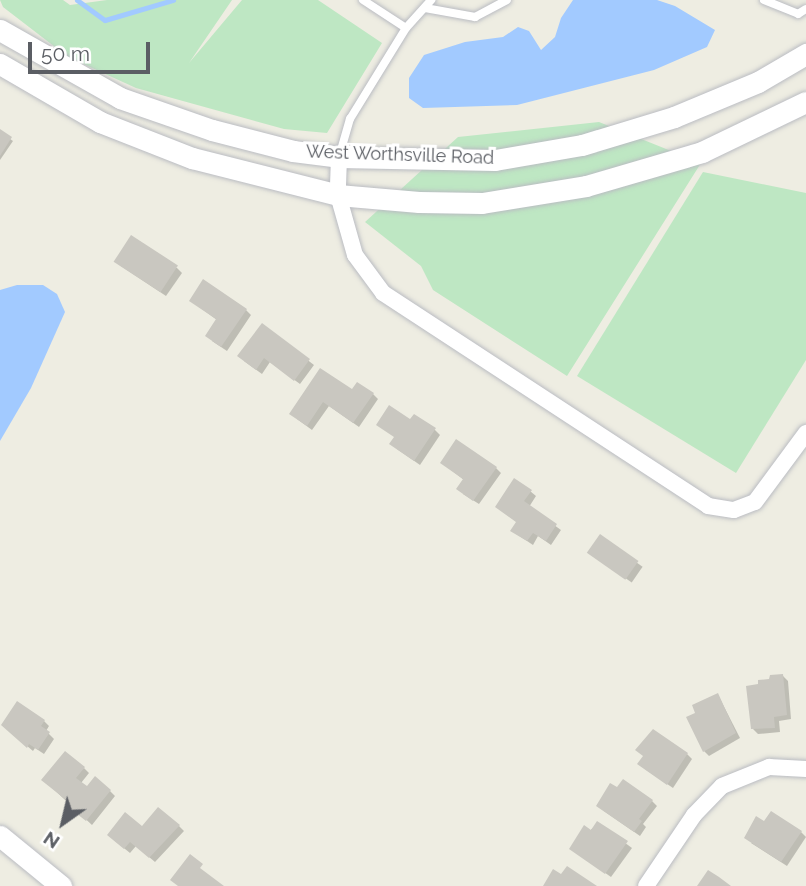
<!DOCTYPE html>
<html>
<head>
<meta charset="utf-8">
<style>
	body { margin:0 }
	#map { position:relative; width:806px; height:886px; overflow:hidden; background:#eeede2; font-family:Raleway,sans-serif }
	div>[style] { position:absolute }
	.green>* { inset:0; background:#bee7c3 }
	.water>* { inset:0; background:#a2caff }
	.shadow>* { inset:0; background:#0003; transform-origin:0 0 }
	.stream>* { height:5px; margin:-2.5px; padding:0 2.5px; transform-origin:2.5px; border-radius:2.5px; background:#a2caff }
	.building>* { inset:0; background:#c9c7c0; transform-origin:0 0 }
	.roads { filter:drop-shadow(0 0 2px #babcc2) drop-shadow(0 0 2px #babcc2) }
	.lane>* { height:8px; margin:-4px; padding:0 4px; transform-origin:4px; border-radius:4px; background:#fff }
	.street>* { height:16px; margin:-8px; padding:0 8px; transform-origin:8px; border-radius:8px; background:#fff }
	.secondary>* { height:21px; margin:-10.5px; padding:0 10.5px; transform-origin:10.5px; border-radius:10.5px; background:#fff }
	span { translate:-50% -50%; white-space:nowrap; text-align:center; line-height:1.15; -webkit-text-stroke:6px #fff; paint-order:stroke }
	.street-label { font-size:18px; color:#5b5e64 }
	.north { position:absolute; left:28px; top:788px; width:70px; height:70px; -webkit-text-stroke:5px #fff; paint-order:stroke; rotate:214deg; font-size:19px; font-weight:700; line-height:28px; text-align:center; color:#5b5e64 }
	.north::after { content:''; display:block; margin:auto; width:24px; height:32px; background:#5b5e64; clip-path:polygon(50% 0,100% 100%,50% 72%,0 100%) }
	.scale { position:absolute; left:28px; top:42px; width:122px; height:32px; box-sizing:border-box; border:4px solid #5b5e64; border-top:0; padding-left:9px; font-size:21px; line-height:24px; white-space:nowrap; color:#5b5e64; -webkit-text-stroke:5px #fff; paint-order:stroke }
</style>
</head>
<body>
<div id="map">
	<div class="green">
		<i style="clip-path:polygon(0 0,63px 0,70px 5px,107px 0,232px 0,189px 63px,242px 0,318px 0,382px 43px,327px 133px,284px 129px,136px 88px,68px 57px,3px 7px)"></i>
		<i style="clip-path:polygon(599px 122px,701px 163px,567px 376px,433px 290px,421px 266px,365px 222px,458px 137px)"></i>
		<i style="clip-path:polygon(703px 172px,806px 193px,806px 360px,736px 473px,577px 376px)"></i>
	</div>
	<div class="water">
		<i style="clip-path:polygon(573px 0,657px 0,675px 6px,715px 30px,707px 47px,654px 70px,517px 105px,423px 108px,409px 98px,409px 78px,424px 55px,465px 42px,503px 37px,518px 27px,529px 31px,541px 50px,555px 37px,561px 18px)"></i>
		<i style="clip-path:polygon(17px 285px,43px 285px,57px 294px,65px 312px,31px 388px,0 441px,0 290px)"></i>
	</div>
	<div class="shadow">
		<i style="clip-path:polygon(0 132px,13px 141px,0 160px)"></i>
		<i style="clip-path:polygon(121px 266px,177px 268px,182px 273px,166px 296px)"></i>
		<i style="clip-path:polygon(191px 301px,246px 310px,251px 315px,227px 351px,212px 341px,217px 320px)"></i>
		<i style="clip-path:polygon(262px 325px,314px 365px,300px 384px,270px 362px,262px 374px,244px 361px)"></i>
		<i style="clip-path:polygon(321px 371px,352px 392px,373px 394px,378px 399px,359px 427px,329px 406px,312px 430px,297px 419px)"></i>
		<i style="clip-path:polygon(410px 422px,435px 430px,440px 435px,420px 465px,397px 449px)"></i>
		<i style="clip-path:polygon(442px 463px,496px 468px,501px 473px,479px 504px,463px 494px,464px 480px)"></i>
		<i style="clip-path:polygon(530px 491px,536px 496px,529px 507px,561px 530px,551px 545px,538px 536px,533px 545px,518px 535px,518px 523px,497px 507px)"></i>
		<i style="left:600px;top:537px;width:52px;height:19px;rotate:35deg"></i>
		<i style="clip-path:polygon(783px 676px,788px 681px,791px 719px,779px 721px,780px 732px,758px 734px,753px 729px,759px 686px)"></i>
		<i style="clip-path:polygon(718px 695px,740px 738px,709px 756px,704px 751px,698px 713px)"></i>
		<i style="clip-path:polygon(44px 721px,49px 726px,46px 731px,54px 739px,44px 754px,35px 748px,33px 751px,8px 730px)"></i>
		<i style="clip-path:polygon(687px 754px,692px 759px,673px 788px,645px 769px)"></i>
		<i style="clip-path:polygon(84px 768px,89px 773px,81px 783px,87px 789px,110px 791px,115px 796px,92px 825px,49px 785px)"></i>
		<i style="clip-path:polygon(652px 801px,657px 806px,643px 824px,646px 827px,640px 836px,604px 811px)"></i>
		<i style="clip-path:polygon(598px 823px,632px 848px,611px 877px,571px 849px)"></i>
		<i style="clip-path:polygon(179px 826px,184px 831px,155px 862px,136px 846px,130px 853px,114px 840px,143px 829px)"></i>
		<i style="clip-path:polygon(801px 832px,806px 837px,787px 866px,751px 843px)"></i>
	</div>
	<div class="stream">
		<i style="left:77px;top:0;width:34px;rotate:36deg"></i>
		<i style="left:105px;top:20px;width:71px;rotate:-16.4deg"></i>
	</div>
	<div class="building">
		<i style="clip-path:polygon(0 129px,12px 137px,0 156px)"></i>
		<i style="left:131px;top:235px;width:56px;height:32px;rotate:33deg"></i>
		<i style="clip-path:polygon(203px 279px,247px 309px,221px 347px,205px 336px,216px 319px,189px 301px)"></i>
		<i style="clip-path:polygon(262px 323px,310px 359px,294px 381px,264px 358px,256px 370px,237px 356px)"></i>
		<i style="clip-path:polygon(320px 368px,352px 389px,357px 382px,374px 393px,353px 423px,323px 402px,307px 426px,289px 414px)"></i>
		<i style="clip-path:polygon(389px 405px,410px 419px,414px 414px,436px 428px,414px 461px,389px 444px,394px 437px,376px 425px)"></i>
		<i style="clip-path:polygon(456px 439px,497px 467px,473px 501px,456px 489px,463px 479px,440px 463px)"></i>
		<i style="clip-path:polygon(514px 478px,532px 490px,524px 501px,557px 524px,546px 541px,533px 533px,527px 541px,510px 531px,516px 522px,495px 507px)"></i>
		<i style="left:600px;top:534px;width:47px;height:23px;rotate:35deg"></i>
		<i style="clip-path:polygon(783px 674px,787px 715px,774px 717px,775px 728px,751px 729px,746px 686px,758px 684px,758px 680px,769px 679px,770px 675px)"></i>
		<i style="clip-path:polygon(718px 693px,736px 733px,703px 752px,686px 717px,695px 713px,692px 705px)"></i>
		<i style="clip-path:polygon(17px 701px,45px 720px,41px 726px,50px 732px,38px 750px,29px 744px,27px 748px,1px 725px)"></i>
		<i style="clip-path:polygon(653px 729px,688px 753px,667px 785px,637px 764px,643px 756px,635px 750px)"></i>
		<i style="clip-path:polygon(65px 751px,85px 767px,76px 778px,87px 786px,95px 776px,111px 790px,86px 821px,67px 806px,70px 803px,41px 780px)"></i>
		<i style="clip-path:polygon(623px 779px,653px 800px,639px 819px,642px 821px,634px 832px,596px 806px,610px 783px,617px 787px)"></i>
		<i style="clip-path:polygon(158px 807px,180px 825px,149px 858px,130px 842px,124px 849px,107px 835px,125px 812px,142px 826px)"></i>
		<i style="clip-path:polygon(771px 811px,802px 831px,781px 862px,744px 838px,756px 816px,764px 821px)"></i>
		<i style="clip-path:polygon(597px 821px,628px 841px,605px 874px,569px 849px,584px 825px,591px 830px)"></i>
		<i style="clip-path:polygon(190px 854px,203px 864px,200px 868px,224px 886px,178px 886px,170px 880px)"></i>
		<i style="clip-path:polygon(567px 866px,597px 886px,543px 886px,553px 869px,561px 874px)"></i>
		<i style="clip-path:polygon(708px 870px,719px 877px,731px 886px,697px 886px)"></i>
	</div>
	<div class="roads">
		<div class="lane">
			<i style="left:363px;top:0;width:51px;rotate:33.1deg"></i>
			<i style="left:764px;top:0;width:37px;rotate:22deg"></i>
			<i style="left:798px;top:14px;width:9px;rotate:-32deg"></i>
			<i style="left:425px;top:8px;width:51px;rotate:10.2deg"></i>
			<i style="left:475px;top:17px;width:36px;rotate:-28deg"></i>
			<i style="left:339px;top:157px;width:40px;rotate:-74deg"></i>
			<i style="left:350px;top:119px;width:107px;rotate:-58.4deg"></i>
			<i style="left:406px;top:28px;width:38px;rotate:-48deg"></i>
		</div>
		<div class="street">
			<i style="left:339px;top:157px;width:38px;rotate:92deg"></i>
			<i style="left:338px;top:195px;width:62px;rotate:74.2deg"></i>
			<i style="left:355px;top:255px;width:47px;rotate:53.6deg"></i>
			<i style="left:383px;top:293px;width:389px;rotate:33.2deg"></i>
			<i style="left:708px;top:506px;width:26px;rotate:9deg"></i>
			<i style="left:734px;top:510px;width:22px;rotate:-21deg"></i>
			<i style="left:755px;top:502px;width:86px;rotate:-53.5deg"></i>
			<i style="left:646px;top:886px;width:86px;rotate:-55.9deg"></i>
			<i style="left:694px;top:815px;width:40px;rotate:-46deg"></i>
			<i style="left:722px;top:786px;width:51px;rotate:-22deg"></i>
			<i style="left:769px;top:767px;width:37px;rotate:3deg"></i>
		</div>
		<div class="secondary">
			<i style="left:0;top:30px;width:138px;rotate:29.5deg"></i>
			<i style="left:120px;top:98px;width:97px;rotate:19.2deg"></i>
			<i style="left:212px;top:130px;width:84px;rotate:14.5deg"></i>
			<i style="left:293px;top:151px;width:46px;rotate:7.4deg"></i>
			<i style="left:339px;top:157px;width:156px;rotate:1.1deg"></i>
			<i style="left:495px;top:160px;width:88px;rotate:-9.8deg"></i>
			<i style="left:582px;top:145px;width:96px;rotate:-16.9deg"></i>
			<i style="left:674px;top:117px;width:91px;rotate:-22.6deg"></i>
			<i style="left:758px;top:82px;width:56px;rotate:-30.3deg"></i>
			<i style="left:0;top:64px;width:116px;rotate:30.1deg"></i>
			<i style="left:100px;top:122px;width:99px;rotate:21.4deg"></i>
			<i style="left:192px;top:158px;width:151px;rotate:14.2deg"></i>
			<i style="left:338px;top:195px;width:81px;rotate:4.9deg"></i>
			<i style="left:419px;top:202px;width:63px;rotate:0.9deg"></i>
			<i style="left:482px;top:203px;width:105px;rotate:-9.3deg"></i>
			<i style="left:586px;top:186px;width:121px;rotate:-16.3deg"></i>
			<i style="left:702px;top:152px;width:115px;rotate:-25.7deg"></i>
			<i style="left:0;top:836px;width:79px;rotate:39.3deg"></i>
		</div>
	</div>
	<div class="street-label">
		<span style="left:400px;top:155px;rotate:2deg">West Worthsville Road</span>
	</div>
	<div class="north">N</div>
	<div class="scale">50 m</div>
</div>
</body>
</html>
